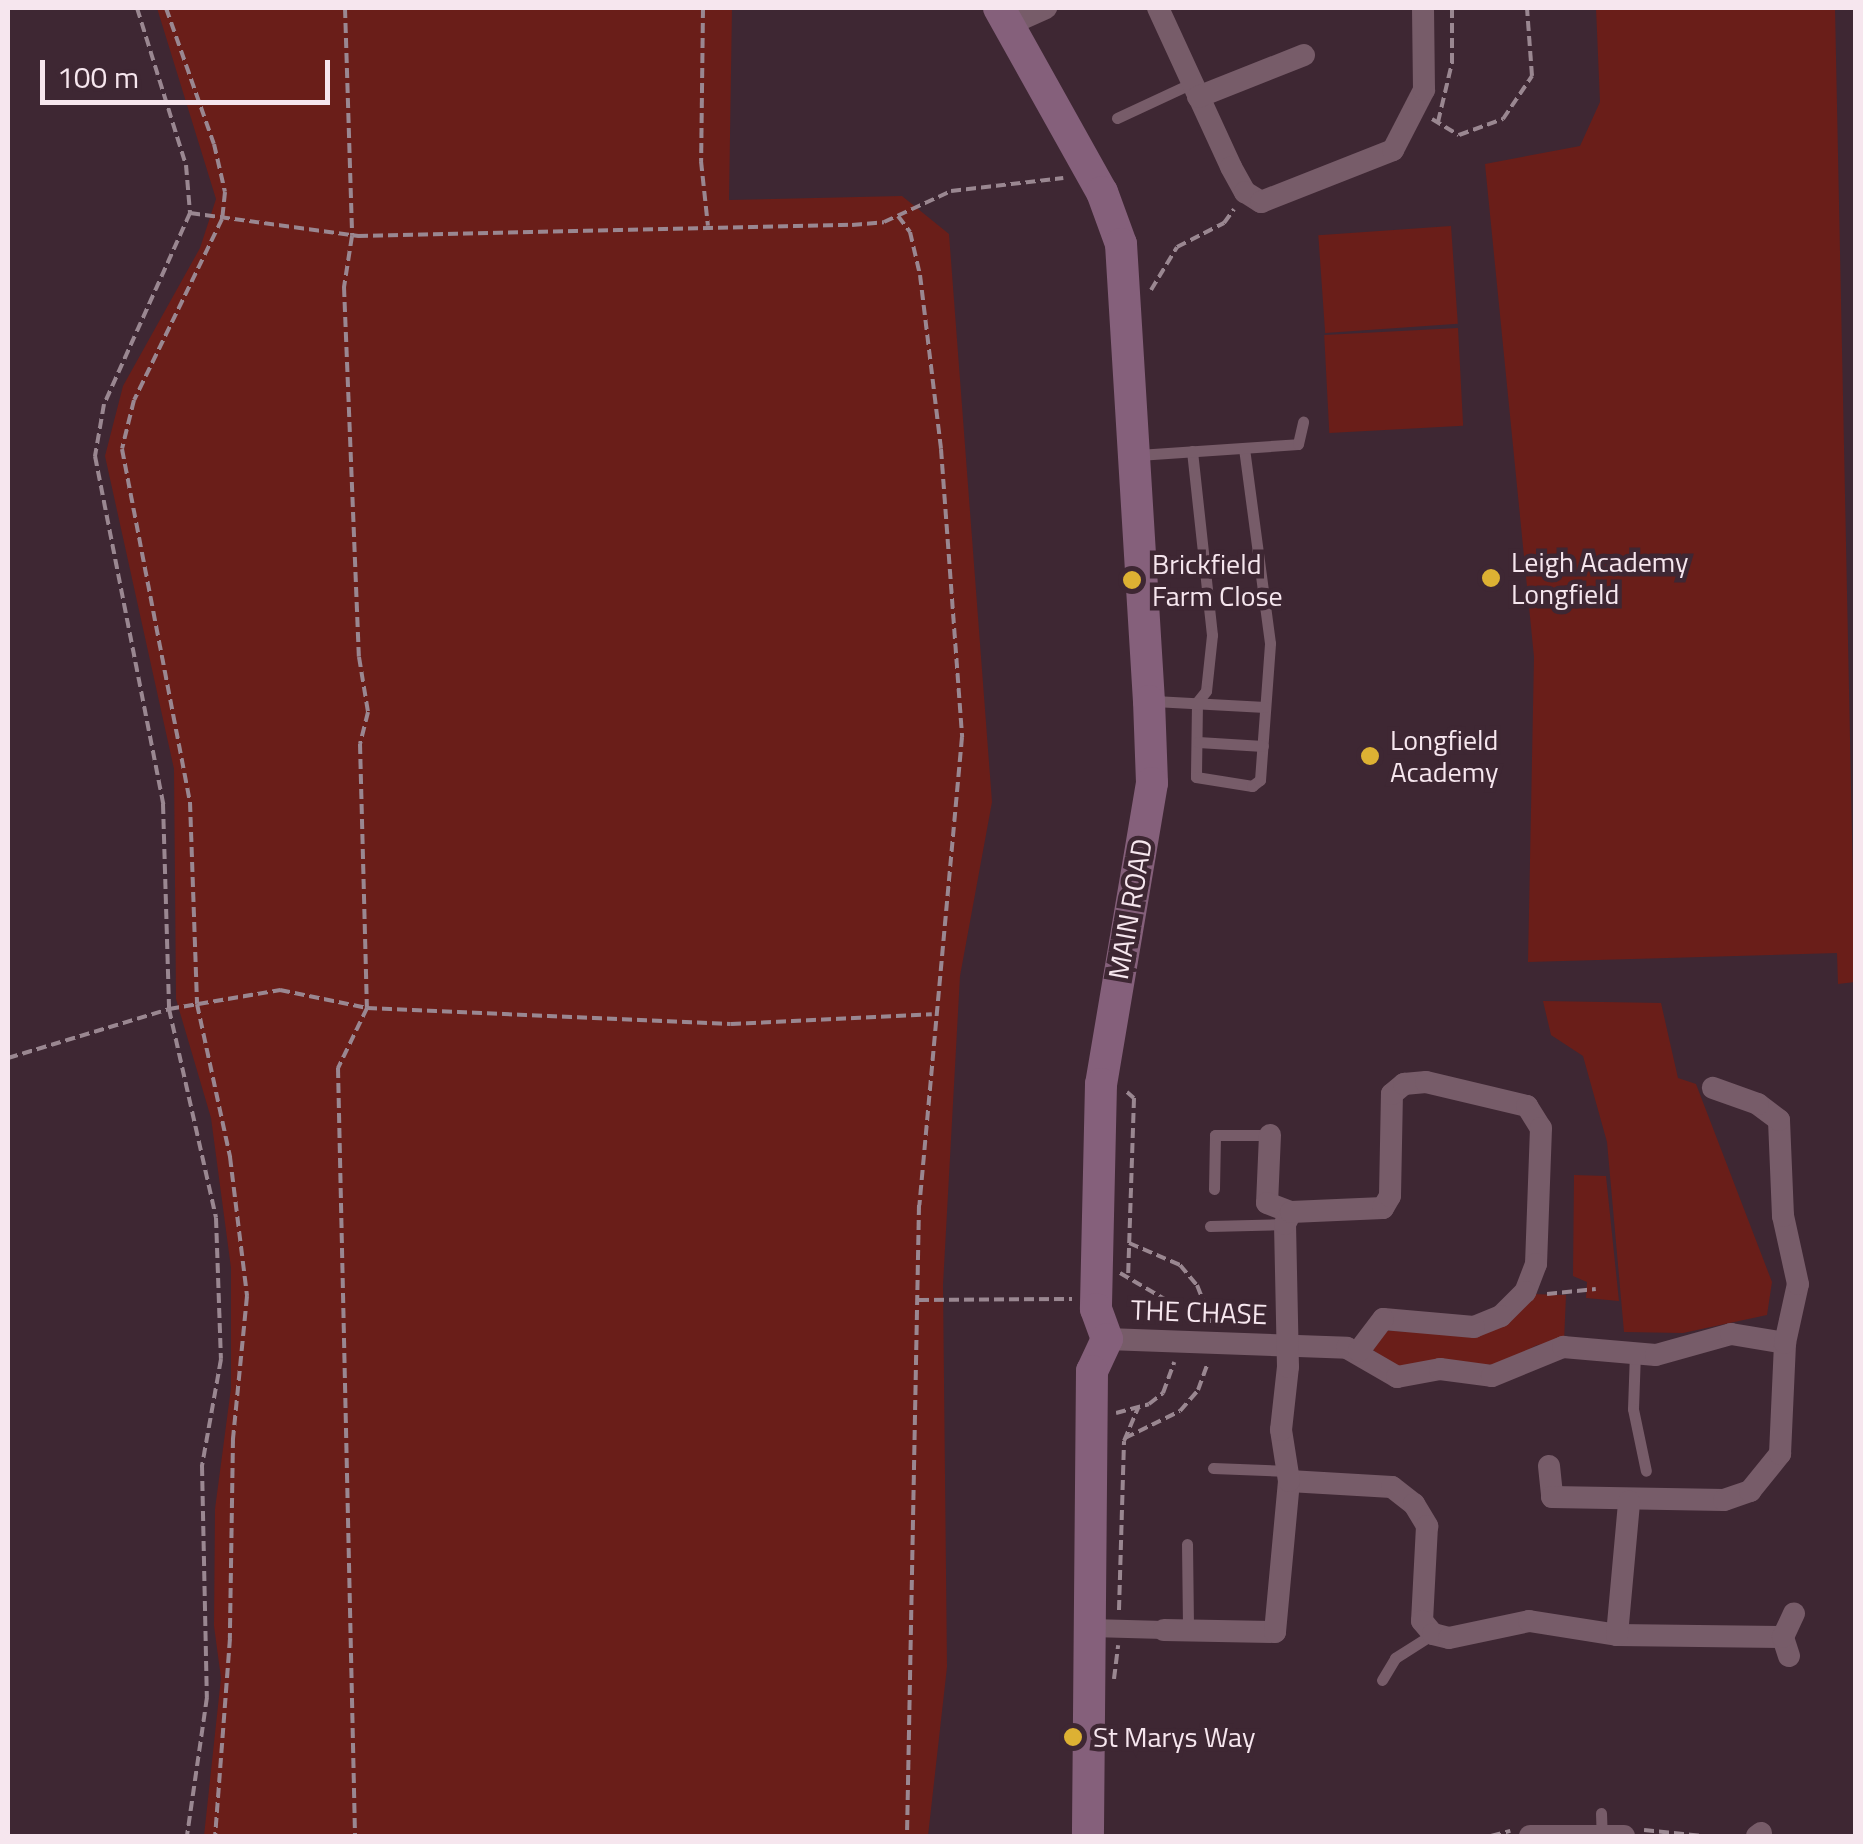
<!DOCTYPE html>
<html>
<head>
<meta charset="utf-8">
<style>
	body { margin:0 }
	#map { position:relative; width:1863px; height:1844px; overflow:hidden; background:#3e2733; font-family:"Titillium Web",sans-serif }
	div>[style] { position:absolute }
	.green>* { inset:0; background:#6a1e19; transform-origin:0 0 }
	.path>* { height:4px; margin-top:-2px; transform-origin:0; background:repeating-linear-gradient(90deg,#9a8791 0 10px,transparent 0 15px) }
	.service>* { height:11px; margin:-5.5px; padding:0 5.5px; transform-origin:5.5px; border-radius:5.5px; background:#775c69 }
	.pedestrian>* { height:18px; margin:-9px; padding:0 9px; transform-origin:9px; border-radius:9px; background:#775c69 }
	.minor>* { height:22px; margin:-11px; padding:0 11px; transform-origin:11px; border-radius:11px; background:#775c69 }
	.secondary>* { height:32px; margin:-16px; padding:0 16px; transform-origin:16px; border-radius:16px; background:#85607b }
	.dots>* { width:28px; height:28px; translate:-50% -50%; box-sizing:border-box; border:5px solid #3e2733; border-radius:50% }
	span { translate:-50% -50%; white-space:nowrap; text-align:center; line-height:1.15; -webkit-text-stroke:9px #3e2733; paint-order:stroke }
	.poi-label { font-size:28px; color:#f6e6ee }
	.left { translate:0 -50%; text-align:left }
	.street-label { font-size:28px; color:#f6e6ee }
	.frame { position:absolute; inset:0; border:10px solid #f6e6ee; pointer-events:none }
	.scale { position:absolute; left:40px; top:60px; width:290px; height:45px; box-sizing:border-box; border:5px solid #f6e6ee; border-top:0; padding-left:12px; font-size:30px; line-height:35px; white-space:nowrap; color:#f6e6ee; -webkit-text-stroke:8px #3e2733; paint-order:stroke }
</style>
</head>
<body>
<div id="map">
	<div class="green">
		<i style="clip-path:polygon(157px 8px,732px 8px,729px 200px,902px 196px,949px 234px,992px 802px,960px 976px,943px 1285px,947px 1667px,928px 1836px,204px 1836px,221px 1678px,214px 1626px,215px 1509px,231px 1388px,231px 1268px,211px 1118px,176px 999px,174px 769px,105px 456px,123px 386px,200px 248px,216px 199px)"></i>
		<i style="clip-path:polygon(1596px 8px,1835px 8px,1855px 982px,1838px 984px,1837px 953px,1528px 962px,1534px 657px,1485px 164px,1580px 146px,1600px 102px)"></i>
		<i style="left:1451px;top:226px;width:98px;height:133px;rotate:86deg"></i>
		<i style="left:1458px;top:328px;width:98px;height:134px;rotate:87deg"></i>
		<i style="clip-path:polygon(1543px 1001px,1661px 1003px,1678px 1078px,1696px 1084px,1772px 1282px,1767px 1315px,1683px 1333px,1624px 1332px,1607px 1142px,1583px 1056px,1551px 1035px)"></i>
		<i style="clip-path:polygon(1574px 1175px,1606px 1176px,1619px 1301px,1586px 1298px,1587px 1282px,1573px 1276px)"></i>
		<i style="clip-path:polygon(1530px 1294px,1566px 1295px,1564px 1342px,1537px 1345px,1502px 1364px,1398px 1369px,1373px 1350px,1377px 1330px,1450px 1334px)"></i>
	</div>
	<div class="path">
		<i style="left:137px;top:8px;width:164px;rotate:72.7deg"></i>
		<i style="left:186px;top:165px;width:48px;rotate:85.2deg"></i>
		<i style="left:190px;top:213px;width:209px;rotate:114.2deg"></i>
		<i style="left:104px;top:404px;width:53px;rotate:99.8deg"></i>
		<i style="left:95px;top:456px;width:355px;rotate:78.9deg"></i>
		<i style="left:163px;top:804px;width:205px;rotate:88.3deg"></i>
		<i style="left:169px;top:1009px;width:214px;rotate:77.3deg"></i>
		<i style="left:216px;top:1218px;width:141px;rotate:88deg"></i>
		<i style="left:221px;top:1359px;width:109px;rotate:100.1deg"></i>
		<i style="left:202px;top:1466px;width:231px;rotate:88.8deg"></i>
		<i style="left:207px;top:1697px;width:140px;rotate:98.2deg"></i>
		<i style="left:166px;top:8px;width:144px;rotate:70.6deg"></i>
		<i style="left:214px;top:144px;width:49px;rotate:77.1deg"></i>
		<i style="left:225px;top:192px;width:27px;rotate:96deg"></i>
		<i style="left:222px;top:219px;width:201px;rotate:115.9deg"></i>
		<i style="left:134px;top:400px;width:50px;rotate:103.8deg"></i>
		<i style="left:122px;top:449px;width:359px;rotate:79.1deg"></i>
		<i style="left:190px;top:802px;width:202px;rotate:88deg"></i>
		<i style="left:197px;top:1004px;width:157px;rotate:77.8deg"></i>
		<i style="left:230px;top:1157px;width:140px;rotate:83deg"></i>
		<i style="left:247px;top:1296px;width:143px;rotate:95.6deg"></i>
		<i style="left:233px;top:1438px;width:200px;rotate:90.9deg"></i>
		<i style="left:230px;top:1638px;width:199px;rotate:94.3deg"></i>
		<i style="left:345px;top:8px;width:228px;rotate:88.2deg"></i>
		<i style="left:352px;top:236px;width:52px;rotate:98.9deg"></i>
		<i style="left:344px;top:287px;width:370px;rotate:87.7deg"></i>
		<i style="left:359px;top:657px;width:56px;rotate:80.7deg"></i>
		<i style="left:368px;top:712px;width:33px;rotate:104deg"></i>
		<i style="left:360px;top:744px;width:264px;rotate:88.5deg"></i>
		<i style="left:367px;top:1008px;width:67px;rotate:115.8deg"></i>
		<i style="left:338px;top:1068px;width:768px;rotate:88.73deg"></i>
		<i style="left:703px;top:8px;width:153px;rotate:90.7deg"></i>
		<i style="left:701px;top:161px;width:65px;rotate:83.9deg"></i>
		<i style="left:1432px;top:119px;width:31px;rotate:31deg"></i>
		<i style="left:1459px;top:135px;width:47px;rotate:-20deg"></i>
		<i style="left:1503px;top:119px;width:52px;rotate:-56deg"></i>
		<i style="left:1532px;top:76px;width:68px;rotate:-94.2deg"></i>
		<i style="left:1438px;top:122px;width:61px;rotate:-76.7deg"></i>
		<i style="left:1452px;top:63px;width:55px;rotate:-90deg"></i>
		<i style="left:190px;top:213px;width:170px;rotate:7.8deg"></i>
		<i style="left:358px;top:236px;width:494px;rotate:-1.3deg"></i>
		<i style="left:852px;top:225px;width:32px;rotate:-5deg"></i>
		<i style="left:884px;top:222px;width:74px;rotate:-24.8deg"></i>
		<i style="left:951px;top:191px;width:113px;rotate:-6.6deg"></i>
		<i style="left:898px;top:216px;width:20px;rotate:53deg"></i>
		<i style="left:910px;top:232px;width:44px;rotate:76.9deg"></i>
		<i style="left:920px;top:275px;width:175px;rotate:83.1deg"></i>
		<i style="left:941px;top:449px;width:289px;rotate:85.8deg"></i>
		<i style="left:962px;top:737px;width:470px;rotate:95.2deg"></i>
		<i style="left:919px;top:1205px;width:631px;rotate:91.09deg"></i>
		<i style="left:1151px;top:290px;width:50px;rotate:-58.8deg"></i>
		<i style="left:1177px;top:247px;width:53px;rotate:-27.1deg"></i>
		<i style="left:1224px;top:223px;width:17px;rotate:-54deg"></i>
		<i style="left:8px;top:1058px;width:168px;rotate:-16.9deg"></i>
		<i style="left:169px;top:1009px;width:113px;rotate:-9.7deg"></i>
		<i style="left:280px;top:990px;width:89px;rotate:11.7deg"></i>
		<i style="left:367px;top:1008px;width:364px;rotate:2.5deg"></i>
		<i style="left:731px;top:1024px;width:201px;rotate:-2.8deg"></i>
		<i style="left:1127px;top:1092px;width:9px;rotate:41deg"></i>
		<i style="left:1134px;top:1098px;width:177px;rotate:91.9deg"></i>
		<i style="left:1129px;top:1243px;width:56px;rotate:23.3deg"></i>
		<i style="left:1180px;top:1265px;width:26px;rotate:50deg"></i>
		<i style="left:1197px;top:1285px;width:41px;rotate:68.5deg"></i>
		<i style="left:1120px;top:1273px;width:56px;rotate:30.3deg"></i>
		<i style="left:1168px;top:1301px;width:23px;rotate:70deg"></i>
		<i style="left:1547px;top:1294px;width:49px;rotate:-5.8deg"></i>
		<i style="left:919px;top:1300px;width:153px;rotate:-0.4deg"></i>
		<i style="left:1116px;top:1413px;width:34px;rotate:-15deg"></i>
		<i style="left:1149px;top:1404px;width:18px;rotate:-38deg"></i>
		<i style="left:1163px;top:1393px;width:33px;rotate:-70deg"></i>
		<i style="left:1125px;top:1438px;width:61px;rotate:-26.1deg"></i>
		<i style="left:1180px;top:1411px;width:28px;rotate:-49deg"></i>
		<i style="left:1198px;top:1390px;width:29px;rotate:-70deg"></i>
		<i style="left:1119px;top:1610px;width:169px;rotate:-88.3deg"></i>
		<i style="left:1124px;top:1441px;width:36px;rotate:-67deg"></i>
		<i style="left:1114px;top:1679px;width:34px;rotate:-83deg"></i>
		<i style="left:1644px;top:1830px;width:59px;rotate:5.8deg"></i>
		<i style="left:1491px;top:1836px;width:20px;rotate:-15deg"></i>
	</div>
	<div class="service">
		<i style="left:1117px;top:118px;width:83px;rotate:-25deg"></i>
		<i style="left:1192px;top:451px;width:185px;rotate:83.8deg"></i>
		<i style="left:1212px;top:635px;width:56px;rotate:96.1deg"></i>
		<i style="left:1206px;top:691px;width:14px;rotate:129deg"></i>
		<i style="left:1197px;top:702px;width:75px;rotate:90.8deg"></i>
		<i style="left:1196px;top:777px;width:57px;rotate:9.1deg"></i>
		<i style="left:1252px;top:786px;width:10px;rotate:-37deg"></i>
		<i style="left:1260px;top:780px;width:137px;rotate:-85.8deg"></i>
		<i style="left:1270px;top:643px;width:196px;rotate:-97.6deg"></i>
		<i style="left:1138px;top:455px;width:160px;rotate:-3.9deg"></i>
		<i style="left:1298px;top:444px;width:23px;rotate:-77deg"></i>
		<i style="left:1154px;top:701px;width:111px;rotate:3.1deg"></i>
		<i style="left:1198px;top:742px;width:65px;rotate:3.5deg"></i>
		<i style="left:1214px;top:1189px;width:54px;rotate:-88.9deg"></i>
		<i style="left:1215px;top:1135px;width:55px"></i>
		<i style="left:1210px;top:1226px;width:75px;rotate:-1.5deg"></i>
		<i style="left:1635px;top:1352px;width:57px;rotate:92deg"></i>
		<i style="left:1633px;top:1409px;width:63px;rotate:78.2deg"></i>
		<i style="left:1213px;top:1468px;width:74px;rotate:2.3deg"></i>
		<i style="left:1187px;top:1544px;width:87px;rotate:89.3deg"></i>
		<i style="left:1382px;top:1680px;width:26px;rotate:-59deg"></i>
		<i style="left:1395px;top:1658px;width:45px;rotate:-32.3deg"></i>
		<i style="left:1601px;top:1813px;width:23px;rotate:88deg"></i>
	</div>
	<div class="pedestrian">
		<i style="left:1091px;top:1628px;width:73px;rotate:1.6deg"></i>
	</div>
	<div class="minor">
		<i style="left:1158px;top:8px;width:175px;rotate:65.3deg"></i>
		<i style="left:1231px;top:167px;width:29px;rotate:61deg"></i>
		<i style="left:1245px;top:192px;width:19px;rotate:32deg"></i>
		<i style="left:1261px;top:202px;width:142px;rotate:-21.5deg"></i>
		<i style="left:1393px;top:150px;width:68px;rotate:-62.7deg"></i>
		<i style="left:1424px;top:90px;width:82px;rotate:-90.7deg"></i>
		<i style="left:1006px;top:26px;width:44px;rotate:-24.2deg"></i>
		<i style="left:1198px;top:97px;width:114px;rotate:-21.6deg"></i>
		<i style="left:1270px;top:1135px;width:68px;rotate:92.5deg"></i>
		<i style="left:1267px;top:1203px;width:26px;rotate:21deg"></i>
		<i style="left:1107px;top:1339px;width:240px;rotate:2.1deg"></i>
		<i style="left:1347px;top:1348px;width:58px;rotate:30.1deg"></i>
		<i style="left:1397px;top:1377px;width:44px;rotate:-10.5deg"></i>
		<i style="left:1440px;top:1369px;width:52px;rotate:7.7deg"></i>
		<i style="left:1492px;top:1376px;width:77px;rotate:-22.2deg"></i>
		<i style="left:1563px;top:1347px;width:93px;rotate:4.9deg"></i>
		<i style="left:1656px;top:1355px;width:78px;rotate:-15.6deg"></i>
		<i style="left:1731px;top:1334px;width:55px;rotate:9.5deg"></i>
		<i style="left:1549px;top:1466px;width:31px;rotate:84deg"></i>
		<i style="left:1552px;top:1497px;width:172px;rotate:1deg"></i>
		<i style="left:1724px;top:1500px;width:28px;rotate:-19deg"></i>
		<i style="left:1750px;top:1491px;width:48px;rotate:-51deg"></i>
		<i style="left:1780px;top:1454px;width:111px;rotate:-87.4deg"></i>
		<i style="left:1785px;top:1343px;width:60px;rotate:-77.6deg"></i>
		<i style="left:1798px;top:1284px;width:70px;rotate:-102.4deg"></i>
		<i style="left:1783px;top:1216px;width:96px;rotate:-92.4deg"></i>
		<i style="left:1779px;top:1120px;width:26px;rotate:-143deg"></i>
		<i style="left:1758px;top:1104px;width:48px;rotate:-160.4deg"></i>
		<i style="left:1289px;top:1481px;width:103px;rotate:3.3deg"></i>
		<i style="left:1392px;top:1487px;width:28px;rotate:38deg"></i>
		<i style="left:1414px;top:1504px;width:26px;rotate:59deg"></i>
		<i style="left:1427px;top:1526px;width:95px;rotate:93deg"></i>
		<i style="left:1422px;top:1621px;width:17px;rotate:50deg"></i>
		<i style="left:1433px;top:1634px;width:16px;rotate:14deg"></i>
		<i style="left:1449px;top:1638px;width:82px;rotate:-12deg"></i>
		<i style="left:1529px;top:1621px;width:89px;rotate:9deg"></i>
		<i style="left:1617px;top:1635px;width:166px;rotate:0.7deg"></i>
		<i style="left:1164px;top:1630px;width:111px;rotate:1deg"></i>
		<i style="left:1275px;top:1632px;width:152px;rotate:-84.7deg"></i>
		<i style="left:1289px;top:1481px;width:52px;rotate:-98.9deg"></i>
		<i style="left:1281px;top:1430px;width:63px;rotate:-83.7deg"></i>
		<i style="left:1288px;top:1367px;width:143px;rotate:-91.2deg"></i>
		<i style="left:1285px;top:1224px;width:13px;rotate:-63deg"></i>
		<i style="left:1291px;top:1212px;width:92px;rotate:-2.5deg"></i>
		<i style="left:1383px;top:1208px;width:14px;rotate:-60deg"></i>
		<i style="left:1390px;top:1196px;width:102px;rotate:-88.9deg"></i>
		<i style="left:1392px;top:1094px;width:16px;rotate:-40deg"></i>
		<i style="left:1404px;top:1084px;width:22px;rotate:-5deg"></i>
		<i style="left:1426px;top:1082px;width:104px;rotate:13.4deg"></i>
		<i style="left:1527px;top:1106px;width:26px;rotate:58deg"></i>
		<i style="left:1541px;top:1128px;width:136px;rotate:92.1deg"></i>
		<i style="left:1536px;top:1264px;width:30px;rotate:111deg"></i>
		<i style="left:1525px;top:1292px;width:34px;rotate:135deg"></i>
		<i style="left:1501px;top:1316px;width:29px;rotate:158deg"></i>
		<i style="left:1474px;top:1327px;width:91px;rotate:-175deg"></i>
		<i style="left:1383px;top:1319px;width:40px;rotate:127deg"></i>
		<i style="left:1617px;top:1635px;width:134px;rotate:-84.8deg"></i>
		<i style="left:1789px;top:1656px;width:20px;rotate:-108deg"></i>
		<i style="left:1783px;top:1637px;width:26px;rotate:-65deg"></i>
		<i style="left:1530px;top:1836px;width:94px"></i>
		<i style="left:1757px;top:1836px;width:5px;rotate:-37deg"></i>
	</div>
	<div class="secondary">
		<i style="left:999px;top:8px;width:211px;rotate:60.8deg"></i>
		<i style="left:1102px;top:192px;width:55px;rotate:69.9deg"></i>
		<i style="left:1121px;top:244px;width:458px;rotate:86.5deg"></i>
		<i style="left:1149px;top:701px;width:82px;rotate:87.9deg"></i>
		<i style="left:1152px;top:783px;width:305px;rotate:99.6deg"></i>
		<i style="left:1101px;top:1084px;width:225px;rotate:91.3deg"></i>
		<i style="left:1096px;top:1309px;width:32px;rotate:70deg"></i>
		<i style="left:1107px;top:1339px;width:35px;rotate:115deg"></i>
		<i style="left:1092px;top:1371px;width:465px;rotate:90.5deg"></i>
	</div>
	<div class="dots">
		<i style="left:1491px;top:578px;background:#ddb133"></i>
		<i style="left:1132px;top:580px;background:#ddb133"></i>
		<i style="left:1370px;top:756px;background:#ddb133"></i>
		<i style="left:1073px;top:1737px;background:#ddb133"></i>
	</div>
	<div class="poi-label">
		<span class="left" style="left:1511px;top:578px">Leigh Academy<br>Longfield</span>
		<span class="left" style="left:1152px;top:580px">Brickfield<br>Farm Close</span>
		<span class="left" style="left:1390px;top:756px">Longfield<br>Academy</span>
		<span class="left" style="left:1093px;top:1737px">St Marys Way</span>
	</div>
	<div class="street-label">
		<span style="left:1130px;top:909px;rotate:-80deg">MAIN ROAD</span>
		<span style="left:1199px;top:1312px;rotate:2deg">THE CHASE</span>
	</div>
	<div class="frame"></div>
	<div class="scale">100 m</div>
</div>
</body>
</html>
